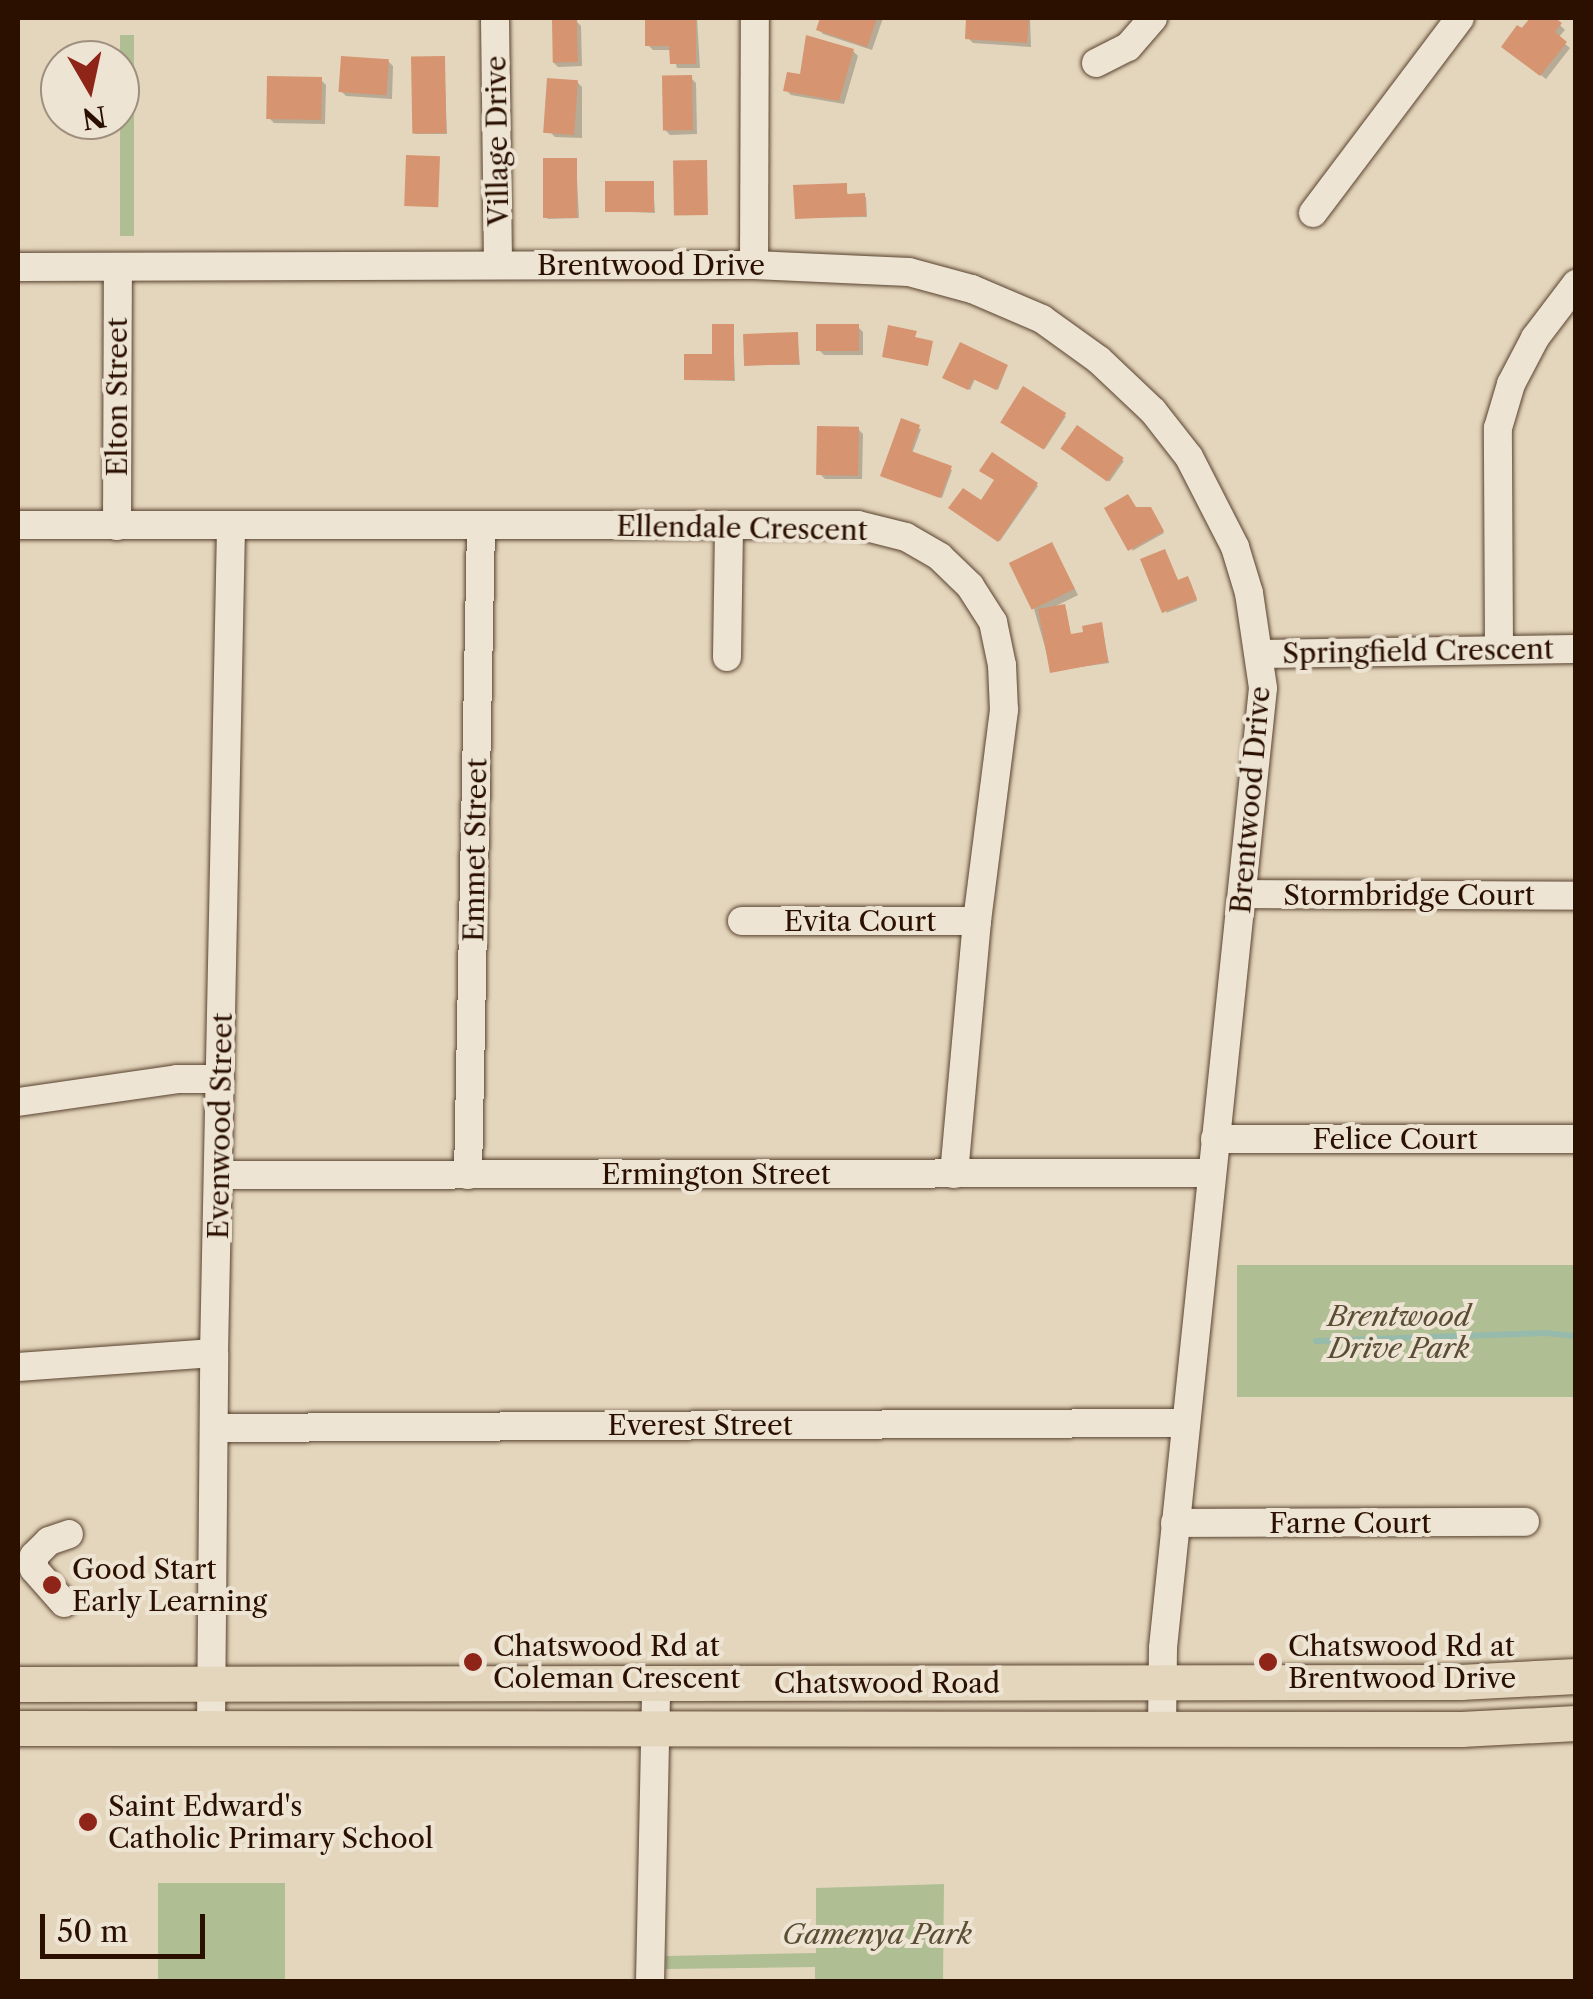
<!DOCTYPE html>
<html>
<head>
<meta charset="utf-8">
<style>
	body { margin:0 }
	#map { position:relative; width:1593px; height:1999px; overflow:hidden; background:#e4d6bc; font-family:"Libre Caslon Text",serif }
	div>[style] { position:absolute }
	.green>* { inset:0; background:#b0be94; transform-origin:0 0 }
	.shadow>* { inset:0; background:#0003; transform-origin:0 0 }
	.stream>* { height:6px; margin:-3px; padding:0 3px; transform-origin:3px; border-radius:3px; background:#96baac }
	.building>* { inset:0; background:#d69471; transform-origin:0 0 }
	.roads { filter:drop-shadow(0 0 2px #59422f) drop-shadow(0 0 2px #59422f) }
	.minor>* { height:28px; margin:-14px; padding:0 14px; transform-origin:14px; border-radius:14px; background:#ede4d3 }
	.major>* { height:35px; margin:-17.5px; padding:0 17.5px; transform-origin:17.5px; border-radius:17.5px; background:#e4d6bc }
	.dots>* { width:28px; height:28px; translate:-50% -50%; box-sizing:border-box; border:5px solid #ede4d3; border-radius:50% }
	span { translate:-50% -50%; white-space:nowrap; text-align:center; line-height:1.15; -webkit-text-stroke:8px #ede4d3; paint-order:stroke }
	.street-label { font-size:28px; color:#2b1000 }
	.park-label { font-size:28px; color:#5a4d34; font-style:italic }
	.poi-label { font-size:28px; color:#2b1000 }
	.left { translate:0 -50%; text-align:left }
	.frame { position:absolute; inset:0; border:20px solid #2b1000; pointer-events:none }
	.north { position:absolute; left:40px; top:40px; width:100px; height:100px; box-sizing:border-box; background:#ede4d3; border:2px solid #9f8f7f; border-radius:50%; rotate:171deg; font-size:28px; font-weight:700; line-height:40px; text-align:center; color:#2b1000 }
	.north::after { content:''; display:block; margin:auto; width:35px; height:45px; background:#8f2418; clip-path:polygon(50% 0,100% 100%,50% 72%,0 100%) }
	.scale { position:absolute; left:40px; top:1914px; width:165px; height:45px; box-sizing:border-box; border:5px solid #2b1000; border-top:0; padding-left:12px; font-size:30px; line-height:35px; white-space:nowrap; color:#2b1000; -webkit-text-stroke:8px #ede4d3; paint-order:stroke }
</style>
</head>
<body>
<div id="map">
	<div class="green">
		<i style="left:120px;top:35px;width:14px;height:201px"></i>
		<i style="left:1575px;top:1265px;width:132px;height:338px;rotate:90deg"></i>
		<i style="left:158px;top:1883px;width:127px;height:98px"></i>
		<i style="clip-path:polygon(944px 1884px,943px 1981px,815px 1981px,815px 1967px,666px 1969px,666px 1956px,816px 1953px,816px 1888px)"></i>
	</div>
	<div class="shadow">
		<i style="clip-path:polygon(647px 18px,697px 18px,700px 68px,677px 68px,672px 50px,653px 50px,648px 45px)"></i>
		<i style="clip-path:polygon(822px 18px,883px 18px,872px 50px,823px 34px,818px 29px)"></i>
		<i style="clip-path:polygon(969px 18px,1030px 18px,1031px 47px,973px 43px,968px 38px)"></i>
		<i style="clip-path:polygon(1531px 18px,1551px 18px,1560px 25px,1565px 30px,1558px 38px,1570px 48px,1546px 79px,1504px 47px)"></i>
		<i style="clip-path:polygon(576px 21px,581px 26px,582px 66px,558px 67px,553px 62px)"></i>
		<i style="clip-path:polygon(853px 51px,858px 56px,844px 104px,791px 95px,786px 90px)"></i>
		<i style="clip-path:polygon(444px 59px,447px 134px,415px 134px,414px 132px)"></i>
		<i style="clip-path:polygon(388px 61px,393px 66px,392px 99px,346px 96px,341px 91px)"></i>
		<i style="clip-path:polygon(691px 78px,696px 83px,697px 134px,670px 135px,665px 130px)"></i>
		<i style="clip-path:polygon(321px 80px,326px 85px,325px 124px,274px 123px,269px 118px)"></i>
		<i style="clip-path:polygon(577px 82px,582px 87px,582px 138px,555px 137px,550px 132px)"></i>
		<i style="clip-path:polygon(576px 160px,579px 218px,548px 219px,546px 217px)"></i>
		<i style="clip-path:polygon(653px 183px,655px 213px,607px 211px)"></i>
		<i style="clip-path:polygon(846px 185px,848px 196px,866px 197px,867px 217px,797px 218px)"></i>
		<i style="clip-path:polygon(733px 327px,735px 381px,688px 380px,714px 357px)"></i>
		<i style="clip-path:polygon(858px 327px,863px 332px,863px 355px,824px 355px,819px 350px)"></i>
		<i style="clip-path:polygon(797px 335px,800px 365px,747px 365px)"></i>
		<i style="clip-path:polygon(1007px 367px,998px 390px,975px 379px,970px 390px,947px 379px)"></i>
		<i style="left:1024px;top:389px;width:50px;height:39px;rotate:33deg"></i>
		<i style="clip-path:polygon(902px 421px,921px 429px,912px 454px,952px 470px,942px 498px,884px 477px)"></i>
		<i style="clip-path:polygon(858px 429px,863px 434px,862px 479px,825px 479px,820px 474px)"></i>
		<i style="left:1078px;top:429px;width:56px;height:25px;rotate:35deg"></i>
		<i style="clip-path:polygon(992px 455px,1038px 486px,1000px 541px,952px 508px,981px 503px,997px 480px)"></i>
		<i style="clip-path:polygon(1136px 510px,1152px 511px,1164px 533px,1132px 551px)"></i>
		<i style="clip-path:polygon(1052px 545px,1078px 595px,1052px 608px,1066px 609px,1071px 637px,1102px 627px,1109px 663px,1052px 671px,1034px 609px)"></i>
		<i style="clip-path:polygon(1190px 581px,1197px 601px,1166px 613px,1178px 583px)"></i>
	</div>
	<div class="stream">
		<i style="left:1316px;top:1341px;width:230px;rotate:-2deg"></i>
		<i style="left:1546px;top:1333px;width:30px;rotate:6deg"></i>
	</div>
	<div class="building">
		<i style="clip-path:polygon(645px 18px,696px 18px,696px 64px,670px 64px,669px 46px,645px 46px)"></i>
		<i style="clip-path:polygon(820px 18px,877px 18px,867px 47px,816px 30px)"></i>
		<i style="clip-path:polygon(966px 18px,1029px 18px,1027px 43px,965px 39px)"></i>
		<i style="clip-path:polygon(1530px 18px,1555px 18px,1562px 23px,1555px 32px,1567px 42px,1540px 76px,1501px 47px,1517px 25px,1522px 28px)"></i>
		<i style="left:577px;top:19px;width:43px;height:25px;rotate:89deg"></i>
		<i style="clip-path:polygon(806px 35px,854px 49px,839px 101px,783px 91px,787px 72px,800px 74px)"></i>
		<i style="left:341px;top:56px;width:48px;height:36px;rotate:4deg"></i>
		<i style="left:445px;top:56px;width:77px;height:34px;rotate:89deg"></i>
		<i style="left:692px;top:75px;width:55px;height:30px;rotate:89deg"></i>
		<i style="left:267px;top:76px;width:55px;height:43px;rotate:1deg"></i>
		<i style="left:547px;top:78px;width:31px;height:55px;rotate:4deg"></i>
		<i style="left:406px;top:155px;width:34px;height:51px;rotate:2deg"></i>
		<i style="left:543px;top:158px;width:34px;height:60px"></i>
		<i style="left:707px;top:160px;width:55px;height:34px;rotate:89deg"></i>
		<i style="left:605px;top:181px;width:49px;height:31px"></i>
		<i style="clip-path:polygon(847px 183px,847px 194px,865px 193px,866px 216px,795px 219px,793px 185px)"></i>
		<i style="clip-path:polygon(712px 324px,734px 324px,734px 380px,684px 380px,684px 354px,712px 354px)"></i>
		<i style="left:859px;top:324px;width:27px;height:43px;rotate:90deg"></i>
		<i style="clip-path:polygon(888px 325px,917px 331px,915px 337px,933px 341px,928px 366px,882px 357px)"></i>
		<i style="left:798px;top:332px;width:32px;height:55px;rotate:88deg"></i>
		<i style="clip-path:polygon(960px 342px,1008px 365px,996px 390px,973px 379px,968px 390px,942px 378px)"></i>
		<i style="left:1023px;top:386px;width:51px;height:43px;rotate:32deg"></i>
		<i style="clip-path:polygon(901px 418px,920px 425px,911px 451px,952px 466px,940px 498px,880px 476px)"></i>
		<i style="left:1077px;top:425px;width:57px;height:29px;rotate:35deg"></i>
		<i style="left:817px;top:426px;width:42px;height:49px;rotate:1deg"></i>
		<i style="clip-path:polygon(992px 452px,1038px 483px,998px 542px,948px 508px,963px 488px,981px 500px,994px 480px,979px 471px)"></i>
		<i style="clip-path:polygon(1128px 494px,1136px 507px,1151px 507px,1164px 531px,1128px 551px,1104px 508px)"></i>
		<i style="left:1052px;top:542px;width:52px;height:48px;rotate:64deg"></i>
		<i style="clip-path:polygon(1165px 549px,1178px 580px,1188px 576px,1197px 599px,1162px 613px,1140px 559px)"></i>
		<i style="clip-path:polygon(1065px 604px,1071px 634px,1083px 632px,1082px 626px,1102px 622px,1108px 662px,1050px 673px,1038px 609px)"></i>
	</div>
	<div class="roads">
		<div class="minor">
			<i style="left:495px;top:18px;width:247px;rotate:89.3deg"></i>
			<i style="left:1096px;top:63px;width:36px;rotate:-27deg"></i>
			<i style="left:1128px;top:47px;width:38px;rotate:-49deg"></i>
			<i style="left:1313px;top:213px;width:244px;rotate:-53deg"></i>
			<i style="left:754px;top:265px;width:247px;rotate:-89.8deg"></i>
			<i style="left:18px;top:267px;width:736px;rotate:-0.16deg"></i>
			<i style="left:754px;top:265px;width:155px;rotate:2.6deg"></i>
			<i style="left:909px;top:272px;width:65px;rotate:15.1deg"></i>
			<i style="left:972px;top:289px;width:76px;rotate:23.2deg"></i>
			<i style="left:1042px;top:319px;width:70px;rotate:35.7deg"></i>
			<i style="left:1099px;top:360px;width:74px;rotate:43.4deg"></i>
			<i style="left:1153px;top:411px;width:58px;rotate:52deg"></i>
			<i style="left:1189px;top:457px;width:101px;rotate:62.9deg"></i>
			<i style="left:1235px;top:547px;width:48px;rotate:73.1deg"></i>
			<i style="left:1249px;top:593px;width:96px;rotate:81.6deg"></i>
			<i style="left:1263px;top:688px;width:965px;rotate:95.95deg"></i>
			<i style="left:1163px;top:1648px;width:81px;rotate:90.7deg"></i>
			<i style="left:18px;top:525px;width:840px"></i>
			<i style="left:858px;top:525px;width:49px;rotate:14deg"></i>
			<i style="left:906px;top:537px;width:39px;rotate:30deg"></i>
			<i style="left:940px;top:557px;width:42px;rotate:44deg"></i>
			<i style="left:970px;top:586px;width:43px;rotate:57.4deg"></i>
			<i style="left:993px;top:622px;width:44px;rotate:78.2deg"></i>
			<i style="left:1002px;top:665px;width:45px;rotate:87.5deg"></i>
			<i style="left:1004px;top:710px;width:213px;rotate:97.3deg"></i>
			<i style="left:977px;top:921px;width:254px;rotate:95.2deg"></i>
			<i style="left:117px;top:526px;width:258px;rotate:-89.8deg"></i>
			<i style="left:1499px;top:649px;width:221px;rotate:-90.3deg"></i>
			<i style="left:1498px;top:428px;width:46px;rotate:-73.5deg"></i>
			<i style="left:1511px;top:384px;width:52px;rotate:-62.4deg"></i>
			<i style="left:1535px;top:338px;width:68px;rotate:-52.8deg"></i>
			<i style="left:1260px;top:654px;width:316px;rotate:-0.9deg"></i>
			<i style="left:727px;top:657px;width:131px;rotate:-89.1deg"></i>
			<i style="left:1243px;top:894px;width:333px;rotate:0.3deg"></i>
			<i style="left:742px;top:921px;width:235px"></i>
			<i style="left:18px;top:1102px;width:161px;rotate:-8.2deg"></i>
			<i style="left:177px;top:1079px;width:43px"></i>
			<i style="left:1215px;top:1139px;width:361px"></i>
			<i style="left:221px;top:1175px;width:991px;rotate:-0.12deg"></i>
			<i style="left:468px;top:1175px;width:649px;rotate:-88.85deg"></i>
			<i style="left:18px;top:1367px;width:196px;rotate:-4.1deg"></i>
			<i style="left:215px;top:1428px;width:971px;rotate:-0.3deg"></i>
			<i style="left:1175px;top:1523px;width:350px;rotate:-0.2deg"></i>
			<i style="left:64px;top:1603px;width:45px;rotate:-131.4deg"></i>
			<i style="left:34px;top:1569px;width:13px;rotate:-90deg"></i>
			<i style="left:34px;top:1556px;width:21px;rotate:-45deg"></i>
			<i style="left:49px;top:1541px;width:21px;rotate:-19deg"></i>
			<i style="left:211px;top:1727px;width:374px;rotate:-89.5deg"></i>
			<i style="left:214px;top:1353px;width:828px;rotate:-88.82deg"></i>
			<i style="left:650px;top:1982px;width:298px;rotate:-88.8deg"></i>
		</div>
		<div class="major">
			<i style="left:18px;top:1684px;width:1442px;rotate:-0.08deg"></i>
			<i style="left:1460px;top:1682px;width:116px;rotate:-3deg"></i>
			<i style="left:18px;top:1728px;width:1443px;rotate:0.04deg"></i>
			<i style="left:1461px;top:1729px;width:115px;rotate:-3deg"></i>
		</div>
	</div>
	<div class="dots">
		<i style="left:52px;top:1585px;background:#8f2418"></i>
		<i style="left:473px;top:1662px;background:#8f2418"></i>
		<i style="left:1268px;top:1662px;background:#8f2418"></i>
		<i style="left:88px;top:1822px;background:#8f2418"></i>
	</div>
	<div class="street-label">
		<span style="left:497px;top:141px;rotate:-91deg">Village Drive</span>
		<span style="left:651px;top:265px">Brentwood Drive</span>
		<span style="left:117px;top:397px;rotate:-90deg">Elton Street</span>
		<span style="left:742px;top:528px;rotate:1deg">Ellendale Crescent</span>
		<span style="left:1418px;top:651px;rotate:-1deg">Springfield Crescent</span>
		<span style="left:1250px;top:800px;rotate:-85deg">Brentwood Drive</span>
		<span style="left:475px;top:850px;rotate:-89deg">Emmet Street</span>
		<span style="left:1409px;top:895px">Stormbridge Court</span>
		<span style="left:860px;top:921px">Evita Court</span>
		<span style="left:220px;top:1126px;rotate:-89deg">Evenwood Street</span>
		<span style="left:1395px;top:1139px">Felice Court</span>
		<span style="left:716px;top:1174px">Ermington Street</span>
		<span style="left:700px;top:1425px">Everest Street</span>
		<span style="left:1350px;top:1523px">Farne Court</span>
		<span style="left:887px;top:1683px">Chatswood Road</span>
	</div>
	<div class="park-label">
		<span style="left:1399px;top:1332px">Brentwood<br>Drive Park</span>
		<span style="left:877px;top:1934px">Gamenya Park</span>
	</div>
	<div class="poi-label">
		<span class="left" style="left:72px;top:1585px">Good Start<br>Early Learning</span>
		<span class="left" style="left:493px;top:1662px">Chatswood Rd at<br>Coleman Crescent</span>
		<span class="left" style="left:1288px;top:1662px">Chatswood Rd at<br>Brentwood Drive</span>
		<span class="left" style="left:108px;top:1822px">Saint Edward's<br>Catholic Primary School</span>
	</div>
	<div class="frame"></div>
	<div class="north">N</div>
	<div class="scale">50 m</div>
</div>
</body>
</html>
